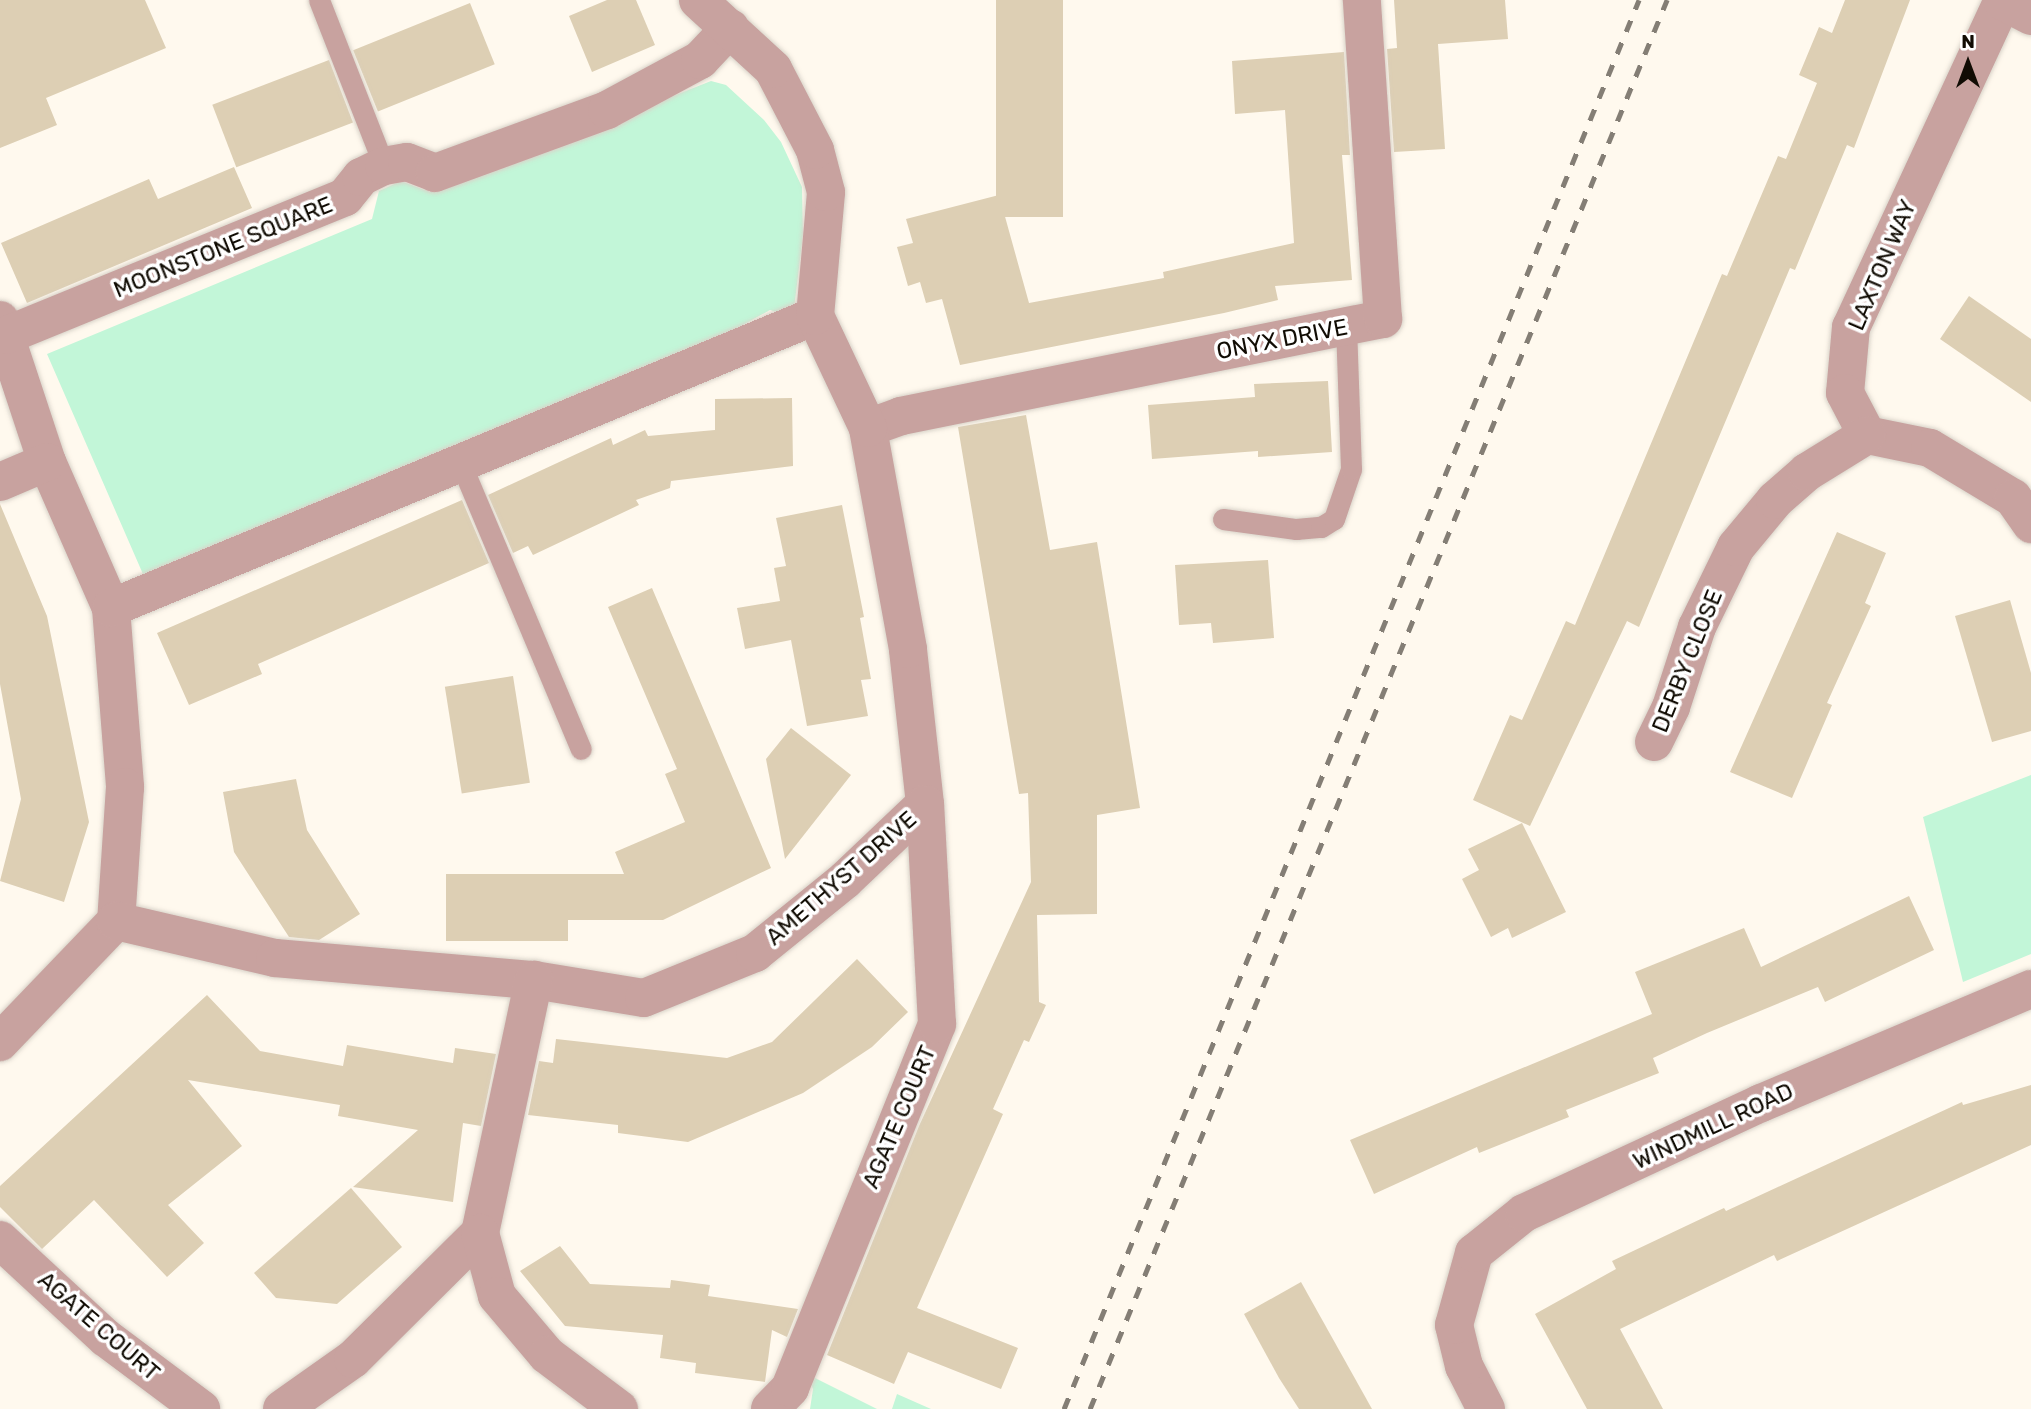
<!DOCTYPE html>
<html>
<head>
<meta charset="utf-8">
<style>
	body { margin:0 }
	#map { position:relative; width:2031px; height:1409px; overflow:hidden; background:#fff9ee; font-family:Rubik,sans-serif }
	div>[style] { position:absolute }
	.green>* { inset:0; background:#c2f6d8 }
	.building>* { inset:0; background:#ddcfb4; transform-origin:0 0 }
	.roads { filter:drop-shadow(0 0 2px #d9d3c9) drop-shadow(0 0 2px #d9d3c9) }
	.service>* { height:21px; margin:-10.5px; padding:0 10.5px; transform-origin:10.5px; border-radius:10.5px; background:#c8a29f }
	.minor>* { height:38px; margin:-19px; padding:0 19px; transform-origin:19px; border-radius:19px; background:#c8a29f }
	.rail>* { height:5px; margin-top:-2.5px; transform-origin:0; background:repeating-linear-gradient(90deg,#847e75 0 12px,transparent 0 24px) }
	span { translate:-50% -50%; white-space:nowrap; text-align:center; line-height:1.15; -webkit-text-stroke:7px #fff; paint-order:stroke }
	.street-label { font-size:23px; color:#110c04 }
	.north { position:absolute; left:1933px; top:28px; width:70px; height:70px; -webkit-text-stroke:5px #fff; paint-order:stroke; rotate:0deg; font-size:19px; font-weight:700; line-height:28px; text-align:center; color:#110c04 }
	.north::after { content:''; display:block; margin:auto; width:24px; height:32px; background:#110c04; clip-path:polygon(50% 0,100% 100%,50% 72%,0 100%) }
</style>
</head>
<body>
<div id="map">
	<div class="green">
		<i style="clip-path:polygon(711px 81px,726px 85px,764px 120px,781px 142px,802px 187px,803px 235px,794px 309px,784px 314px,770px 310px,703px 347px,146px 581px,47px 354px,372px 219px,379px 191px,401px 181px,430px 192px)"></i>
		<i style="clip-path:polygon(2031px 775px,2031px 954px,1963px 982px,1923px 817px)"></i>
		<i style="clip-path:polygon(807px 1374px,877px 1409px,810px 1409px,813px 1389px)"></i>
		<i style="clip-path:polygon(897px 1394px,931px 1409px,892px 1409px)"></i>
	</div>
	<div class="building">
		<i style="clip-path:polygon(0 0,145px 0,166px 48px,46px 98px,57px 125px,0 148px)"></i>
		<i style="clip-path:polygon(607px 0,636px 0,655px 45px,592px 72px,569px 16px)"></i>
		<i style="left:996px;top:0;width:67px;height:217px"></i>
		<i style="clip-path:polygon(1394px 0,1505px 0,1508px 39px,1438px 44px,1445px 149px,1394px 152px,1387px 49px,1397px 48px)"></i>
		<i style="clip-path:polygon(1845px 0,1910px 0,1854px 148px,1847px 145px,1795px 270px,1790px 268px,1639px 627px,1627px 621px,1530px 826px,1473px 800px,1510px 715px,1522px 720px,1566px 621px,1575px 625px,1722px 274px,1727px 276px,1778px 156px,1786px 159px,1817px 83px,1799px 75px,1819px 27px,1832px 33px)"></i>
		<i style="left:470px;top:3px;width:66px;height:126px;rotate:68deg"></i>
		<i style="clip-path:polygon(1344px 52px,1350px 155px,1342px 155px,1352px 280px,1275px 286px,1278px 300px,1224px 313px,960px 365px,942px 299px,926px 303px,920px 282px,908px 286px,897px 247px,913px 243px,906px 219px,999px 195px,1029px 303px,1164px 278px,1163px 272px,1172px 270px,1294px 243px,1285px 110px,1235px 114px,1232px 61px)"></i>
		<i style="left:329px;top:60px;width:67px;height:125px;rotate:69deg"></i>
		<i style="clip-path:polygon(234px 167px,252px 208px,27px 303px,1px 243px,149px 179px,158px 199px)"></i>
		<i style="clip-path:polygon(1969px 296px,2031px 339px,2031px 402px,1940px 339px)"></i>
		<i style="clip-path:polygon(1328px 381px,1332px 452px,1258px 457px,1258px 451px,1152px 459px,1148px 405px,1255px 397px,1254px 384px)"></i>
		<i style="clip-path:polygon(792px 398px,793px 466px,671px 481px,670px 488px,636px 500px,639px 505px,533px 555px,528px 546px,513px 553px,488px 495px,611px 438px,613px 445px,645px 430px,648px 436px,715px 430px,715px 399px)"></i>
		<i style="clip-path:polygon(1026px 415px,1050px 550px,1097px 542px,1140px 808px,1097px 815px,1097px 914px,1037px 915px,1039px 1002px,1046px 1005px,1029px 1042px,1024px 1040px,993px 1109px,1003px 1114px,917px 1308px,1018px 1348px,1001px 1389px,908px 1352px,894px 1384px,827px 1355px,919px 1126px,1031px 882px,1028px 793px,1019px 794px,958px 427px)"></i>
		<i style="clip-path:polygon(462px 500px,489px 563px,258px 664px,262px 674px,189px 705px,157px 633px)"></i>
		<i style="clip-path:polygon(0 504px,47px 616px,89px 822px,64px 902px,0 881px,21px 799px,0 684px)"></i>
		<i style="clip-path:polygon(842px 505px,864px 617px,860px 618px,871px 679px,861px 680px,868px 716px,807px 726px,791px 640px,745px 649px,737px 608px,780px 601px,774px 568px,786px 566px,776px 518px)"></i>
		<i style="clip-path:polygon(1837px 532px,1886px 553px,1865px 603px,1871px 606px,1827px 703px,1832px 705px,1792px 798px,1730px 772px)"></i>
		<i style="clip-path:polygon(1268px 560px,1274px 638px,1213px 643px,1211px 623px,1179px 625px,1175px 565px)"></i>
		<i style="clip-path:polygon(652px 588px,771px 868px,663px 920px,568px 920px,568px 941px,446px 941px,446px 874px,624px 874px,615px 852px,685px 822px,665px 774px,677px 769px,608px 607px)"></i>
		<i style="clip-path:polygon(2010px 600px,2031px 673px,2031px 731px,1992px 742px,1955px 616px)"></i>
		<i style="left:513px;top:676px;width:108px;height:69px;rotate:81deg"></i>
		<i style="clip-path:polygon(791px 728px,851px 775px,785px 859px,766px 759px)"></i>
		<i style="clip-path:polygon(296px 779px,307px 830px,360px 914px,319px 940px,289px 937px,234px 852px,223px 792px)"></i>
		<i style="clip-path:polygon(1522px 823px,1566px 912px,1512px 938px,1508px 928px,1491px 937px,1462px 879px,1479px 870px,1468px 849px)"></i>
		<i style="clip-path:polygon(1909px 896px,1934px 950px,1825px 1002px,1818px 987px,1707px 1033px,1653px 1058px,1659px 1073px,1566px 1110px,1569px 1117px,1479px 1153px,1477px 1147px,1374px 1194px,1350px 1140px,1652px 1014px,1635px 972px,1744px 928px,1761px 967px)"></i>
		<i style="clip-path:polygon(857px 959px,908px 1012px,872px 1047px,803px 1093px,688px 1142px,618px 1133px,618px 1125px,528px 1115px,539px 1061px,553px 1063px,556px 1039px,727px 1058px,772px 1042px)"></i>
		<i style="clip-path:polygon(207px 995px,260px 1051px,343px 1066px,347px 1045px,453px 1063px,455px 1048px,496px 1054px,481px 1126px,463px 1123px,453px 1202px,353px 1187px,418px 1130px,338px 1116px,340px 1105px,188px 1080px,242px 1146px,168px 1205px,204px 1243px,167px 1277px,94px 1200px,42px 1249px,0 1207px,0 1186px)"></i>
		<i style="clip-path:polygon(2031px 1085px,2031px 1145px,1777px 1261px,1774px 1255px,1620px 1329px,1663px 1409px,1587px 1409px,1535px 1314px,1616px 1269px,1612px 1261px,1724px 1208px,1726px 1211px,1962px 1102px,1963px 1105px)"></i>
		<i style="clip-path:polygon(351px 1188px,402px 1247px,337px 1304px,276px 1298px,254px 1273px)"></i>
		<i style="clip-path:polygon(560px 1246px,590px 1284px,670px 1288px,671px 1280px,710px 1285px,708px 1296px,798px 1309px,787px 1337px,772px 1330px,765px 1382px,695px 1373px,696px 1363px,660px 1358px,663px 1335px,565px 1326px,520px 1271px)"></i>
		<i style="clip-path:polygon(1301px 1282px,1372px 1409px,1299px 1409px,1279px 1378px,1244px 1314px)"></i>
	</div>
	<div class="roads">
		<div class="service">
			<i style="left:319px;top:0;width:178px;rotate:68.6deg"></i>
			<i style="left:461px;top:464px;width:309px;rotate:67.2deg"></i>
			<i style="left:1223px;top:519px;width:74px;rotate:7.8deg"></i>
			<i style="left:1296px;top:529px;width:25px;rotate:-5deg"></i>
			<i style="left:1321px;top:527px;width:15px;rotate:-32deg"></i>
			<i style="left:1334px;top:519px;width:53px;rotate:-71.2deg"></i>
			<i style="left:1351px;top:469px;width:142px;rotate:-92deg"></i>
		</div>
		<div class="minor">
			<i style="left:2003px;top:0;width:361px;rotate:114.9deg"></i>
			<i style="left:1851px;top:327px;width:66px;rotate:95.2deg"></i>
			<i style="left:1845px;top:393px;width:47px;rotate:62.4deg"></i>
			<i style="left:1867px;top:435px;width:64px;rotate:11.7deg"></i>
			<i style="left:1930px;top:448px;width:97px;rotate:31.1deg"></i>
			<i style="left:2013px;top:498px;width:32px;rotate:55deg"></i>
			<i style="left:2002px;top:1px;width:33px;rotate:27deg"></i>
			<i style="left:0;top:320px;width:150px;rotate:71.7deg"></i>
			<i style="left:47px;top:462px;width:159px;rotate:66.3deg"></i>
			<i style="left:111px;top:608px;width:180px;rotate:85.5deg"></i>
			<i style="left:125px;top:787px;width:134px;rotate:93.8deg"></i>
			<i style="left:116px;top:921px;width:168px;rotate:133.8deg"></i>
			<i style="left:7px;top:335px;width:365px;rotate:-22.2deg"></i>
			<i style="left:345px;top:197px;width:26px;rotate:-51deg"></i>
			<i style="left:361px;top:177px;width:25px;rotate:-26deg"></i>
			<i style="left:384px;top:166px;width:23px;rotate:-10deg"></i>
			<i style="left:407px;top:162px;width:30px;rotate:21deg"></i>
			<i style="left:435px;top:173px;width:183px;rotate:-20.1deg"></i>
			<i style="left:607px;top:110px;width:106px;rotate:-28.3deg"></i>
			<i style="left:700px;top:60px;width:44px;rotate:-46.8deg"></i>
			<i style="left:868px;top:428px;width:35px;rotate:-20deg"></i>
			<i style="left:901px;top:416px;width:492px;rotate:-11.4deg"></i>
			<i style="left:1383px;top:319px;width:320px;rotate:-93.8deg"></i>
			<i style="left:0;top:482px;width:51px;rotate:-23.1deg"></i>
			<i style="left:111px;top:608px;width:762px;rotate:-22.53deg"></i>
			<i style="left:1654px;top:742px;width:39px;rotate:-64deg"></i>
			<i style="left:1671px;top:707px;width:84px;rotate:-72deg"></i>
			<i style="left:1697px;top:627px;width:89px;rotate:-64deg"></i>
			<i style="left:1736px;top:547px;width:61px;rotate:-50.3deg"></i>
			<i style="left:1775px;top:500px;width:43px;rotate:-41.2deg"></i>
			<i style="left:1807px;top:472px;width:70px;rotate:-31.7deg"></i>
			<i style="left:116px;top:921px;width:163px;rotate:13.1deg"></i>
			<i style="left:275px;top:958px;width:260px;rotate:4.9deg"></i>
			<i style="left:534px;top:980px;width:111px;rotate:9.3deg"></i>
			<i style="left:644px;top:998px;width:120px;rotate:-22.1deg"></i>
			<i style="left:755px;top:953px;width:116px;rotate:-39deg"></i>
			<i style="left:845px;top:880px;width:110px;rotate:-43.5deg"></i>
			<i style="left:925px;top:804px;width:156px;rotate:-96.3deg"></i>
			<i style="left:908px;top:649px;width:225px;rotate:-100.3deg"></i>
			<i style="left:868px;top:428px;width:124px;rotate:-115.3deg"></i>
			<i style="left:815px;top:316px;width:124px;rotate:-84.9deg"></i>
			<i style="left:826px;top:192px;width:43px;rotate:-104.7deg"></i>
			<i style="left:815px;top:150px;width:91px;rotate:-117.4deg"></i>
			<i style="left:773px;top:69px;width:102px;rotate:-137.4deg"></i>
			<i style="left:480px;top:1233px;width:259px;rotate:-78deg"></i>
			<i style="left:0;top:1240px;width:144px;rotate:42.8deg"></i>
			<i style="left:106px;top:1338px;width:119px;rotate:36.8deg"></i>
			<i style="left:282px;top:1409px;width:87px;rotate:-35.2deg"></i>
			<i style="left:353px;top:1359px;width:179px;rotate:-44.8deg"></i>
			<i style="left:480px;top:1233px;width:65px;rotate:74.9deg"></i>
			<i style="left:497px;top:1296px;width:77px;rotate:49.7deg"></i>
			<i style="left:547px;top:1355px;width:90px;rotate:36.9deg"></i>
			<i style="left:770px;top:1409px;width:29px;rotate:-46deg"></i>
			<i style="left:790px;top:1388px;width:393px;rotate:-68deg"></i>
			<i style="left:937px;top:1024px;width:220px;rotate:-93.1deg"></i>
			<i style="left:1486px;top:1409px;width:48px;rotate:-117.1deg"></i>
			<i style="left:1464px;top:1366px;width:42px;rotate:-103.7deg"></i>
			<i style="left:1454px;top:1325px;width:75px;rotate:-74.5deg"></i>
			<i style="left:1474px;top:1253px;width:64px;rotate:-38.7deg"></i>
			<i style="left:1524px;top:1213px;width:261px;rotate:-24.9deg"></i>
			<i style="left:1761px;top:1103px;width:293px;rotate:-22.9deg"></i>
		</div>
	</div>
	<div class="rail">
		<i style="left:1064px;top:1409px;width:1522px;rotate:-67.8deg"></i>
		<i style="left:1090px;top:1409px;width:1523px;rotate:-67.73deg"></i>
	</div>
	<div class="street-label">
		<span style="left:223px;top:247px;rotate:-22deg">MOONSTONE SQUARE</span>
		<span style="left:1882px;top:265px;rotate:-67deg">LAXTON WAY</span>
		<span style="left:1282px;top:339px;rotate:-11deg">ONYX DRIVE</span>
		<span style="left:1687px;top:661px;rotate:-68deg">DERBY CLOSE</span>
		<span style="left:841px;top:878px;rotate:-41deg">AMETHYST DRIVE</span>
		<span style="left:899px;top:1117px;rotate:-67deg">AGATE COURT</span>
		<span style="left:1713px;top:1126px;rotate:-25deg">WINDMILL ROAD</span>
		<span style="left:99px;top:1326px;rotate:41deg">AGATE COURT</span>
	</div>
	<div class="north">N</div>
</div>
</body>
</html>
